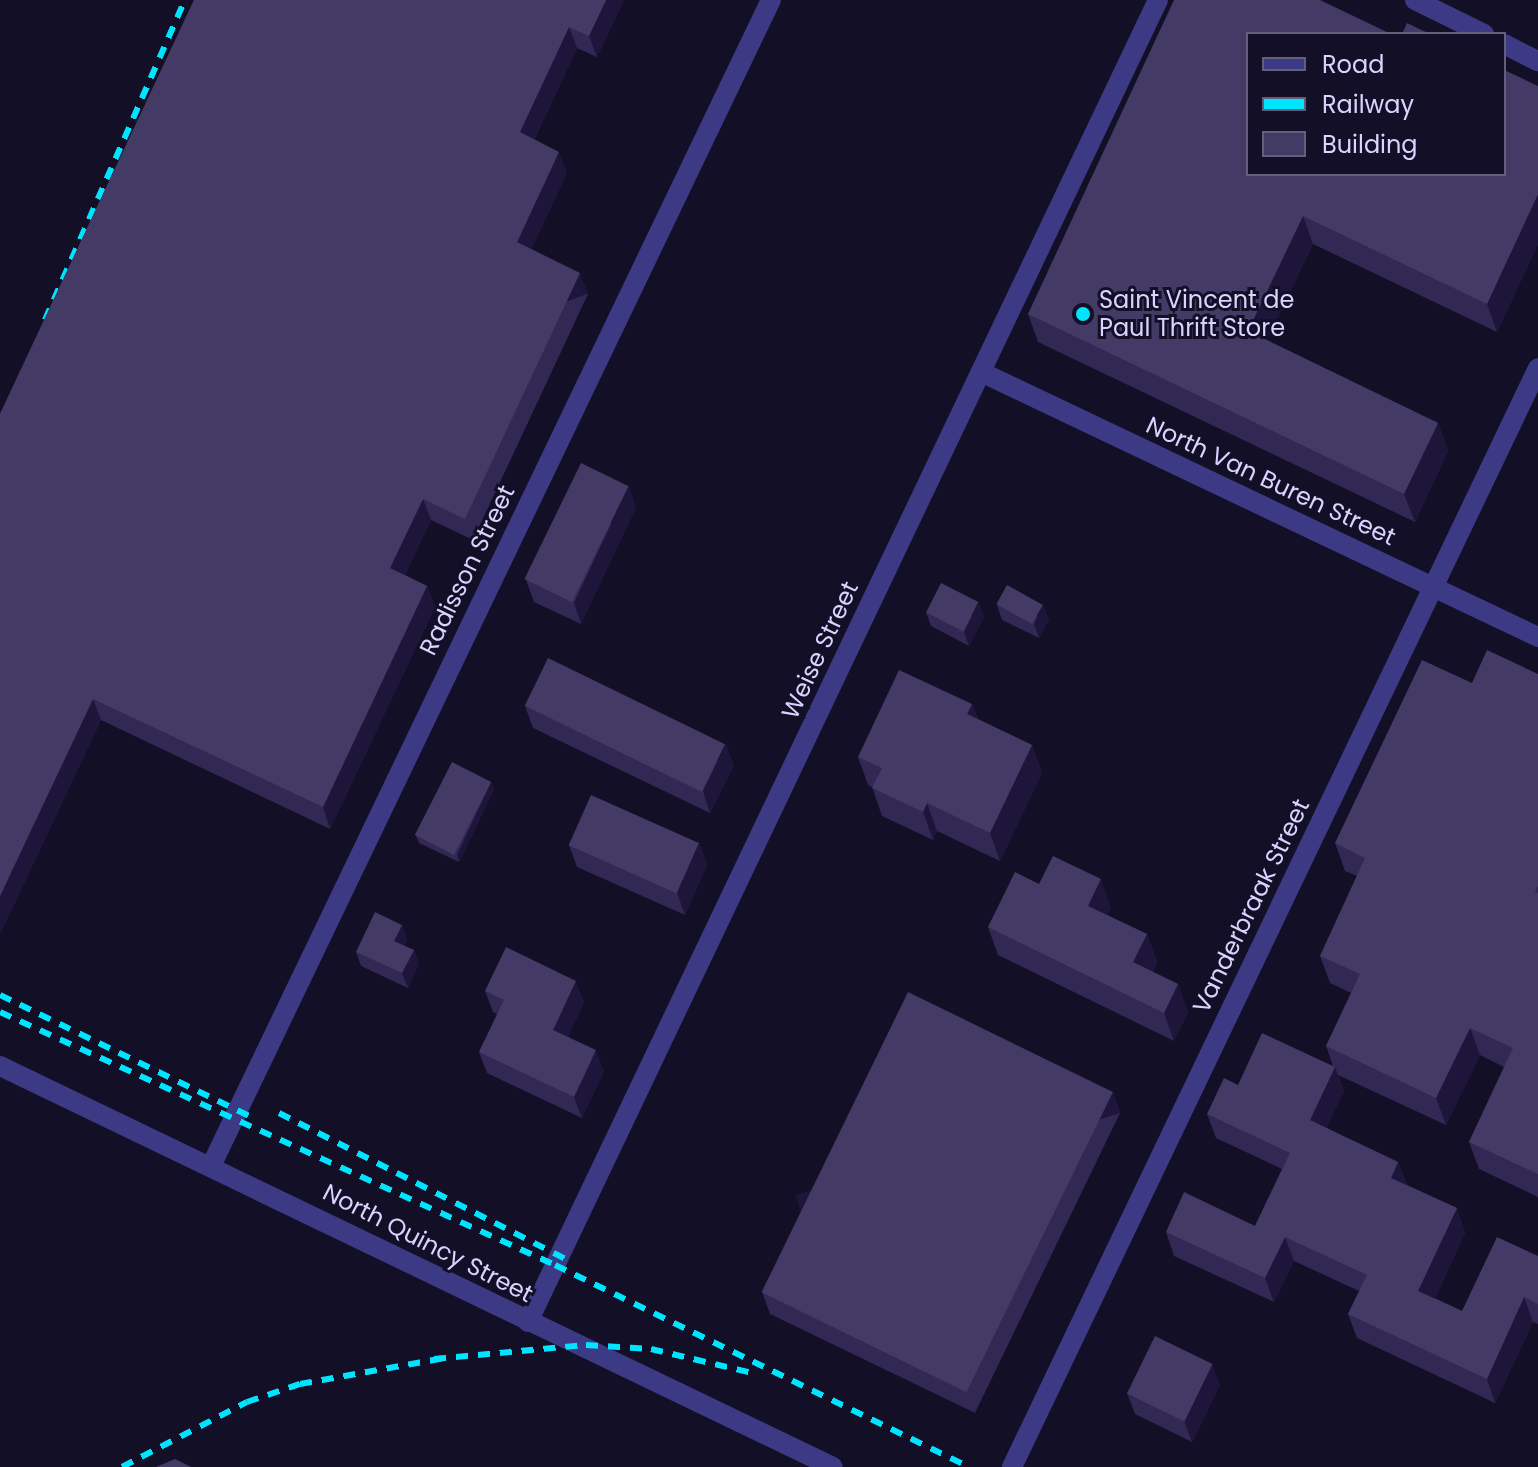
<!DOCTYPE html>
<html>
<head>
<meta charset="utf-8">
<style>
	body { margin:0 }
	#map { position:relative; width:1538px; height:1467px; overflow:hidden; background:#130f26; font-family:Poppins,sans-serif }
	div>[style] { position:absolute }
	.minor>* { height:20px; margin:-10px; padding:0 10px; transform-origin:10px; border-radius:10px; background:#3d3a85 }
	.tertiary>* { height:20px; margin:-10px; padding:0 10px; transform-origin:10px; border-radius:10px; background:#3d3a85 }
	.rail>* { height:6px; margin-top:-3px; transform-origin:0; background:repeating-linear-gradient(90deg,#00e5ff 0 12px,transparent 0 22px) }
	.wall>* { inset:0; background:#312854 }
	.shaded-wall>* { inset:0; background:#1d163a; transform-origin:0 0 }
	.building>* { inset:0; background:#433a66; transform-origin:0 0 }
	.dots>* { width:22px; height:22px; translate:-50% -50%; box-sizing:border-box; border:4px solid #130f26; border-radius:50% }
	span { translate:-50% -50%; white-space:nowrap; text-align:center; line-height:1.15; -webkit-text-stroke:6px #130f26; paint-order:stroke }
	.poi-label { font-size:24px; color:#d9d4ff }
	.left { translate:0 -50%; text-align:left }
	.street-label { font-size:24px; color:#d9d4ff }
	.legend { position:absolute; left:1246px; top:32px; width:260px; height:144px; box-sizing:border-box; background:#130f26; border:2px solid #625e7d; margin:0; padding:10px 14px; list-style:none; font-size:24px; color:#d9d4ff }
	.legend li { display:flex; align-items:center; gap:16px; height:40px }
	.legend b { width:40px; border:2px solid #625e7d }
</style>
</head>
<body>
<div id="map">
	<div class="minor">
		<i style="left:1415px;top:0;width:77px;rotate:26.2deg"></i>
		<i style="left:1504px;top:44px;width:38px;rotate:27deg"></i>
		<i style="left:981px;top:372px;width:617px;rotate:25.44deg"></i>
		<i style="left:212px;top:1164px;width:1291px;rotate:-64.35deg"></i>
		<i style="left:528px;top:1322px;width:1464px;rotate:-64.52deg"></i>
		<i style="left:1012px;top:1467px;width:1218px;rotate:-64.42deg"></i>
	</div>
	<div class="tertiary">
		<i style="left:0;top:1066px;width:924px;rotate:25.71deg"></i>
	</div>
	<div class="rail">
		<i style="left:45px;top:320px;width:349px;rotate:-66.4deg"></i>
		<i style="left:0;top:995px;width:281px;rotate:25.9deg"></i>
		<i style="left:0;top:1012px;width:610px;rotate:24.51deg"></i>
		<i style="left:555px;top:1265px;width:461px;rotate:26deg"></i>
		<i style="left:279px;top:1113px;width:329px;rotate:27deg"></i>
		<i style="left:434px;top:1359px;width:153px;rotate:-5.3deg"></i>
		<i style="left:586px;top:1345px;width:65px;rotate:3.5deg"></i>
		<i style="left:651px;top:1349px;width:109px;rotate:13.3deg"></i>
		<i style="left:122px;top:1467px;width:141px;rotate:-27.5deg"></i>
		<i style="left:247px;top:1402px;width:56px;rotate:-18.8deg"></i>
		<i style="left:300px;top:1384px;width:147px;rotate:-10.2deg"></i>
	</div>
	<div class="wall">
		<i style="clip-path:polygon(194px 0,624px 0,597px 57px,577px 48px,534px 140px,567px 173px,531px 249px,588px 294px,473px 540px,431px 520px,405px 575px,427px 586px,435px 607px,330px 829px,101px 720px,0 934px,0 414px)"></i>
		<i style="clip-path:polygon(1248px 34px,1538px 86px,1538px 244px,1497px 332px,1313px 244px,1267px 340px,1438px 423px,1448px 451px,1415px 522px,1038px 342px,1028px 314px)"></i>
		<i style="clip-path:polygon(636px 507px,581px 624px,534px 602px,526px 580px)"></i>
		<i style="clip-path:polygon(997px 605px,1049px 619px,1039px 638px,1002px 620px)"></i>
		<i style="clip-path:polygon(926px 612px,984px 617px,969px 646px,931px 626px)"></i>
		<i style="clip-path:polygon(1538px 674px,1538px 1197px,1479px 1169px,1469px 1142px,1504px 1067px,1480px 1055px,1446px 1125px,1338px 1075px,1344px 1091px,1326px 1128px,1398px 1162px,1407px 1185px,1457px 1208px,1465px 1233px,1435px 1298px,1462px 1311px,1538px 1256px,1538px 1324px,1533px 1322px,1495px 1403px,1357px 1338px,1348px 1314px,1359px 1291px,1294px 1261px,1274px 1302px,1174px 1256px,1166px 1232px,1255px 1226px,1282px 1169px,1216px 1138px,1207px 1114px,1238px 1085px,1333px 1066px,1326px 1046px,1351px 993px,1330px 983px,1320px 956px,1357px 876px,1345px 871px,1335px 843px,1472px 683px)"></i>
		<i style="clip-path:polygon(972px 704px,978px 719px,1032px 745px,1042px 773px,1000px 861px,937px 831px,933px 840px,882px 816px,872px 787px,868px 785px,858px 757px)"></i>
		<i style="clip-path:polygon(525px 706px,734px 765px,710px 813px,533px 728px)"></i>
		<i style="clip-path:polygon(491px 782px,494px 789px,459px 862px,419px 843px,416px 836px)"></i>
		<i style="clip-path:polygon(699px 843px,707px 865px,685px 915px,577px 867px,569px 845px)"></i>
		<i style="clip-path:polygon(1039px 884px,1111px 907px,1107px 915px,1147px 934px,1157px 962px,1153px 972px,1178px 984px,1188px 1012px,1174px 1041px,998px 955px,988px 927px)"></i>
		<i style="clip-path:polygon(402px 925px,407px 940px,404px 946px,414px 950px,419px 964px,408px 988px,361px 966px,356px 952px)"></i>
		<i style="clip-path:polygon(485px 991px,584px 1002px,568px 1036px,604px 1071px,582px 1118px,487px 1073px,479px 1052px,497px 1014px,493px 1012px)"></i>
		<i style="clip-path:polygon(1113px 1092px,1120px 1113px,975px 1413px,770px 1314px,762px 1292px)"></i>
		<i style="clip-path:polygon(1220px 1385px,1192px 1442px,1135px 1414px,1127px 1393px)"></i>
	</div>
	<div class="shaded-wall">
		<i style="clip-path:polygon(606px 0,624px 0,597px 57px,589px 36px)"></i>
		<i style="clip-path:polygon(569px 27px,577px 48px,527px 154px,520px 132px)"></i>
		<i style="clip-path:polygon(559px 152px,567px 173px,525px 264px,517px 242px)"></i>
		<i style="clip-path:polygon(1538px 194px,1538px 244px,1497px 332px,1487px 304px)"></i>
		<i style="clip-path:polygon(1303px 216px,1313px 244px,1258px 359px,1248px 331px)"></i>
		<i style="left:580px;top:273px;width:22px;height:272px;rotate:69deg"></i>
		<i style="clip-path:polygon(1438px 423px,1448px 451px,1415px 522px,1404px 494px)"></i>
		<i style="clip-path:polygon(629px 486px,636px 507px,581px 624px,574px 603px)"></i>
		<i style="clip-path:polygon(423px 499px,431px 520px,398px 590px,390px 568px)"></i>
		<i style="clip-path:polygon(427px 586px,435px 607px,330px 829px,323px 807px)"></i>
		<i style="clip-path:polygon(979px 602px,984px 617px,969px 646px,964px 632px)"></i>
		<i style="clip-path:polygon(1043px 605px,1049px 619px,1039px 638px,1034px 624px)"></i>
		<i style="clip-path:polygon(93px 699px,101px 720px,0 934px,0 896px)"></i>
		<i style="clip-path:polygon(972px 704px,982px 732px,967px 714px)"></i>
		<i style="clip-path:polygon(726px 743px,734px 765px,710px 813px,703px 791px)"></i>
		<i style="clip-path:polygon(1032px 745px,1042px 773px,1000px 861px,990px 833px)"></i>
		<i style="clip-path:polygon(491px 782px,494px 789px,459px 862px,457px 855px)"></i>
		<i style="clip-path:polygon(927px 803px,937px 831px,933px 840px,923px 812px)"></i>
		<i style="clip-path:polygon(699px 843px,707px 865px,685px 915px,677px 893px)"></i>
		<i style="clip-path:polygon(1101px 879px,1111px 907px,1098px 934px,1088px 906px)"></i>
		<i style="clip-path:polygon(402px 925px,407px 940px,400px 955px,394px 941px)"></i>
		<i style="clip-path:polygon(1147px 934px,1157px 962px,1144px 990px,1133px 962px)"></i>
		<i style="clip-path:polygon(414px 950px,419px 964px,408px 988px,402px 973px)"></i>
		<i style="clip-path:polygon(576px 981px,584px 1002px,561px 1051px,553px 1030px)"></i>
		<i style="clip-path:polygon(1178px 984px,1188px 1012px,1174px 1041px,1164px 1013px)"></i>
		<i style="clip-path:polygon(1470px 1028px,1480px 1055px,1446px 1125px,1436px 1098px)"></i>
		<i style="clip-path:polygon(596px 1050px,604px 1071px,582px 1118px,574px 1097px)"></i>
		<i style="clip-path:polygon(1335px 1067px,1344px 1091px,1318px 1144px,1310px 1120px)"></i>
		<i style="left:1113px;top:1092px;width:22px;height:334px;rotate:72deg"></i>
		<i style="clip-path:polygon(1398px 1162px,1407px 1186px,1391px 1178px)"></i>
		<i style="clip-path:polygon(1457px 1208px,1465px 1233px,1427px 1315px,1418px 1291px)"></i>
		<i style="clip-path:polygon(1285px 1237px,1294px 1261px,1274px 1302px,1265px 1278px)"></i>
		<i style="clip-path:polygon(1524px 1297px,1533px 1322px,1495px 1403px,1487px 1379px)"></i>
		<i style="clip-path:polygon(1212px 1364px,1220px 1385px,1192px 1442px,1184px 1421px)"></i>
	</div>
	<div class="building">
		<i style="clip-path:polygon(194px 0,606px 0,589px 36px,569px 27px,520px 132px,559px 152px,517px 242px,580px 273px,465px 519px,423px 499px,390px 568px,427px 586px,323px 807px,93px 699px,0 896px,0 414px)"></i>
		<i style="clip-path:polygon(1174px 0,1320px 0,1391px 34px,1248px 34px,1248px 174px,1504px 174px,1504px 70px,1538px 86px,1538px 194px,1487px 304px,1303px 216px,1248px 331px,1438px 423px,1404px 494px,1028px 314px)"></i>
		<i style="clip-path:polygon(1407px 23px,1430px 34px,1402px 34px)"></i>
		<i style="left:581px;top:463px;width:53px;height:129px;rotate:26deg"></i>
		<i style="left:941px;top:583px;width:42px;height:33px;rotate:27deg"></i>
		<i style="left:1007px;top:585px;width:41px;height:22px;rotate:29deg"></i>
		<i style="clip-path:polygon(1487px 650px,1538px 674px,1538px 886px,1535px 892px,1538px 893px,1538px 1174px,1469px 1142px,1513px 1048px,1470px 1028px,1436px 1098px,1326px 1046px,1360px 974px,1320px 956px,1365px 858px,1335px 843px,1422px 660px,1472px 683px)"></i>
		<i style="left:548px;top:658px;width:197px;height:53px;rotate:26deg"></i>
		<i style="clip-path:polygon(899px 670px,972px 704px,967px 714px,1032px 745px,990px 833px,927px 803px,923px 812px,872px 788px,882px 768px,858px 757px)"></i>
		<i style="left:452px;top:762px;width:44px;height:82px;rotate:27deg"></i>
		<i style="left:591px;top:795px;width:118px;height:55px;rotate:24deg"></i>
		<i style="clip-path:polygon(1053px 856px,1101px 879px,1088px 906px,1147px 934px,1133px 962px,1178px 984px,1164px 1013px,988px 927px,1015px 872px,1039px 884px)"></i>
		<i style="clip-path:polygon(375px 912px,402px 925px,394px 941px,414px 950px,402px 973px,356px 952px)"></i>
		<i style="clip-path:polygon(506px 947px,576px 981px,553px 1030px,596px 1050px,574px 1097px,479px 1052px,504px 1000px,485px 991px)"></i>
		<i style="left:908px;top:992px;width:228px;height:334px;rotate:26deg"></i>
		<i style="clip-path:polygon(1262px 1033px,1335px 1067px,1310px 1120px,1398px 1162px,1391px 1178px,1457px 1208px,1418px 1291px,1462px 1311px,1497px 1237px,1538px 1256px,1538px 1304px,1524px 1297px,1487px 1379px,1348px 1314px,1367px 1275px,1285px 1237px,1265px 1278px,1166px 1232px,1184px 1192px,1255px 1226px,1290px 1153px,1207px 1114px,1224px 1078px,1238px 1085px)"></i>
		<i style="left:1155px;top:1336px;width:64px;height:64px;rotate:26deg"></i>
		<i style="clip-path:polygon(175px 1459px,191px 1467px,156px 1467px)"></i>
	</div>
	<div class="dots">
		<i style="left:1083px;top:314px;background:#00e5ff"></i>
	</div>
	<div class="poi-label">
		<span class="left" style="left:1099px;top:314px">Saint Vincent de<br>Paul Thrift Store</span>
	</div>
	<div class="street-label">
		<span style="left:1271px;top:481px;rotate:25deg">North Van Buren Street</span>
		<span style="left:467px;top:570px;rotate:-64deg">Radisson Street</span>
		<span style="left:820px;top:650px;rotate:-65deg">Weise Street</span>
		<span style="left:1251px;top:906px;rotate:-64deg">Vanderbraak Street</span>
		<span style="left:428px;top:1243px;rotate:27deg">North Quincy Street</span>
	</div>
	<ul class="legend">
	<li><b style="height:10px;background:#3d3a85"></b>Road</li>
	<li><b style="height:10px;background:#00e5ff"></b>Railway</li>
	<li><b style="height:22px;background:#433a66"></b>Building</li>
	</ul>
</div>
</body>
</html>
